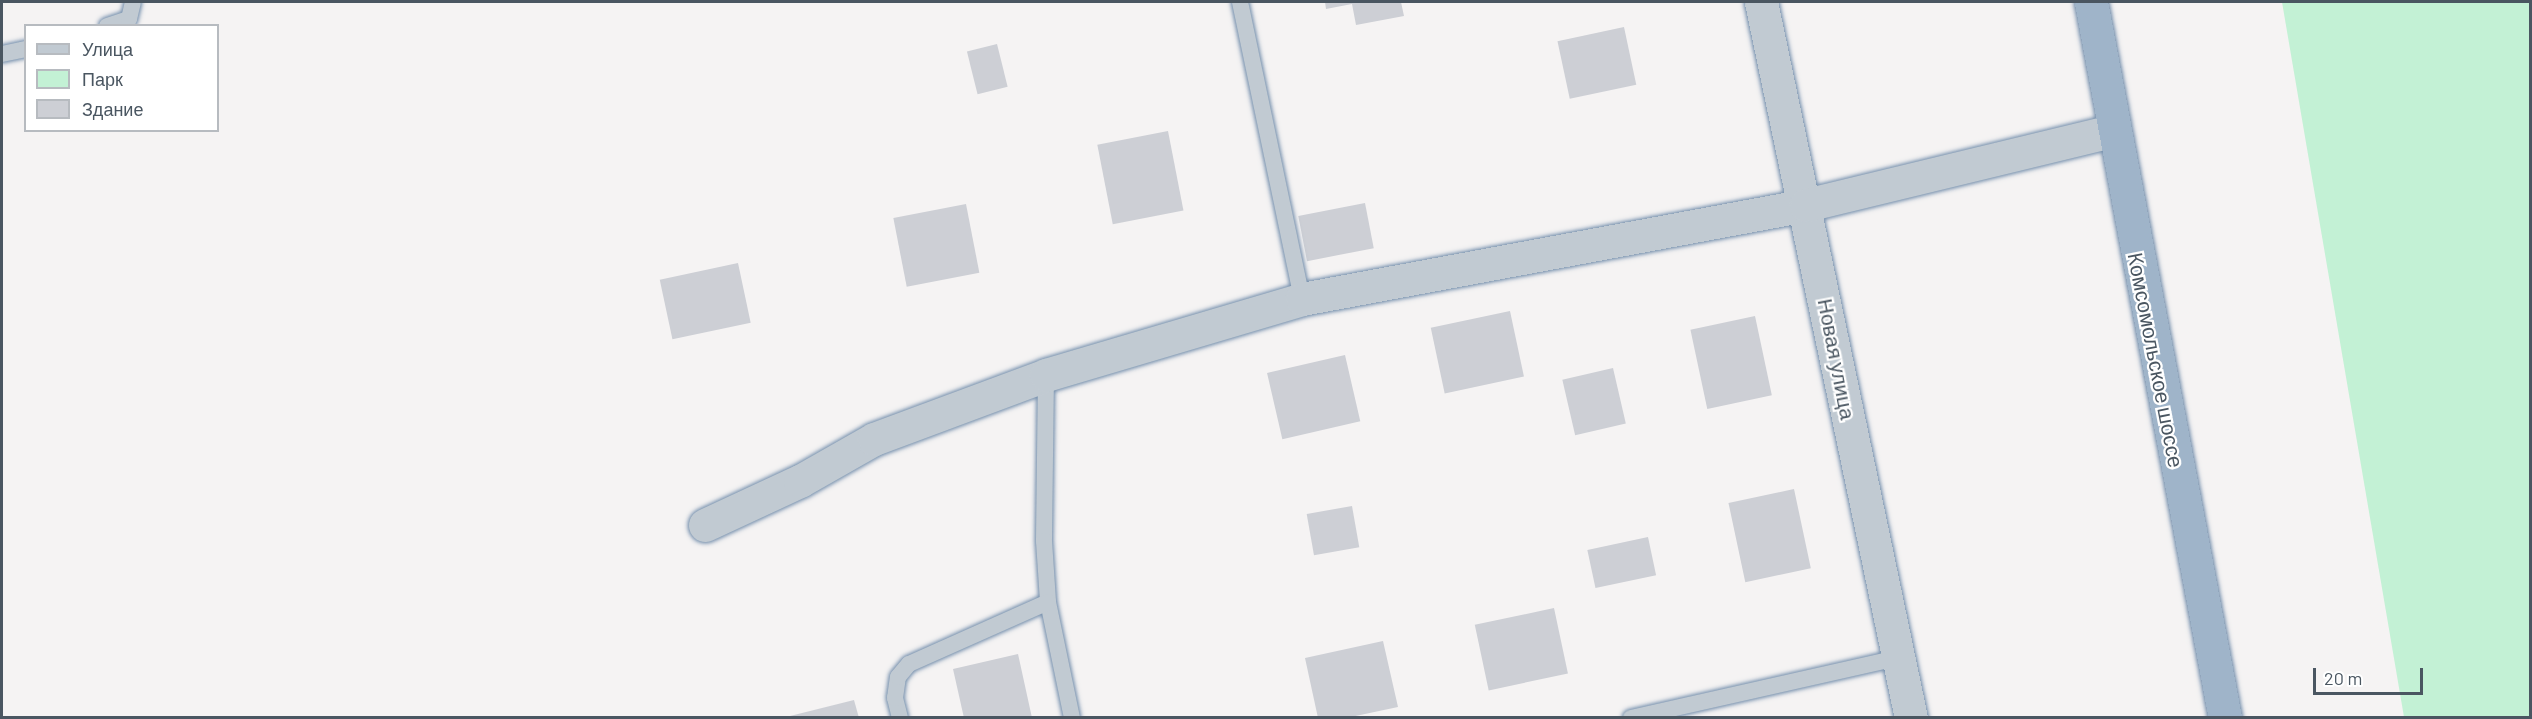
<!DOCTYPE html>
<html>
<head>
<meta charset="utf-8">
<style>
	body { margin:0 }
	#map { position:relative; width:2532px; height:719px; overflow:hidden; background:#f5f3f3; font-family:Barlow,sans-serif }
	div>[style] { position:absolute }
	.green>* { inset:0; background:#c3f1d5 }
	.building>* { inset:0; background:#cdcfd5; transform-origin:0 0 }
	.roads { filter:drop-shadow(0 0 2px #7690ad) drop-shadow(0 0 2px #7690ad) }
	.service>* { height:16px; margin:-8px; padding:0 8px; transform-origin:8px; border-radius:8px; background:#c1cad2 }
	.minor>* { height:33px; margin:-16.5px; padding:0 16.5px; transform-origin:16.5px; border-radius:16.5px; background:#c1cad2 }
	.trunk>* { height:33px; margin:-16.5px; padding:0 16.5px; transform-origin:16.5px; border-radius:16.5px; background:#9fb4c9 }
	span { translate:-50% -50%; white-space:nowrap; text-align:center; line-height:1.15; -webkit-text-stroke:4.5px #fff; paint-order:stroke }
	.street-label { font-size:21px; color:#4a5661 }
	.frame { position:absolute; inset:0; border:3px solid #4a5661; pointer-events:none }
	.legend { position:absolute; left:24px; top:24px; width:195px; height:108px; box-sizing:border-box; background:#fff; border:2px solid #b7bbc0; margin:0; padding:8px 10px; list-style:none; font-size:18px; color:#4a5661 }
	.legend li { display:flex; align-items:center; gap:12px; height:30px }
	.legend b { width:30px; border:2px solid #b7bbc0 }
	.scale { position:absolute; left:2313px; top:668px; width:110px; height:27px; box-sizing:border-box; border:3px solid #4a5661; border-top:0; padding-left:8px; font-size:18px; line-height:21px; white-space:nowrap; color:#4a5661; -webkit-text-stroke:4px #fff; paint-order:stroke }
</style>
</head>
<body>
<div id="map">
	<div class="green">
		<i style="clip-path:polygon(2282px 2px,2530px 2px,2530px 717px,2404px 717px)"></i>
	</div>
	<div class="building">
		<i style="clip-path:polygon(1325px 2px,1401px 2px,1404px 16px,1356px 25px,1352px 4px,1326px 9px)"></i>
		<i style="left:1624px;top:27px;width:59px;height:68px;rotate:78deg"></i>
		<i style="left:997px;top:44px;width:44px;height:31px;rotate:76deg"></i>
		<i style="left:1168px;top:131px;width:81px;height:72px;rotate:79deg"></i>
		<i style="left:1365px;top:203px;width:46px;height:68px;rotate:79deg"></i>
		<i style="left:966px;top:204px;width:70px;height:74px;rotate:79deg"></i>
		<i style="left:738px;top:263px;width:61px;height:80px;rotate:78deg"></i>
		<i style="left:1510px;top:311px;width:67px;height:81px;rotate:78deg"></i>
		<i style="left:1755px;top:316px;width:81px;height:66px;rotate:78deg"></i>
		<i style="left:1345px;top:355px;width:68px;height:80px;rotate:77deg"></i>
		<i style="left:1613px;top:368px;width:57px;height:52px;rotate:77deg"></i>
		<i style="left:1794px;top:489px;width:81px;height:67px;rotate:78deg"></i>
		<i style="left:1352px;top:506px;width:42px;height:46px;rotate:80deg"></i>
		<i style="left:1648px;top:537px;width:39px;height:62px;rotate:78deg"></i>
		<i style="left:1554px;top:608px;width:67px;height:81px;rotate:78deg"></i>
		<i style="clip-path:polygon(1383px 641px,1398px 707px,1346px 718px,1318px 718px,1305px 658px)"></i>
		<i style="clip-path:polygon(1018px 654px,1032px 718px,964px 718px,953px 669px)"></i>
		<i style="clip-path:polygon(854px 700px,859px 718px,787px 718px,786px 717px)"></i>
	</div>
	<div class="roads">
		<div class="service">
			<i style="left:1240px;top:2px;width:303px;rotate:78.2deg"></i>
			<i style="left:107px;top:26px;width:23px;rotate:-18deg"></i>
			<i style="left:129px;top:19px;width:17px;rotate:-77deg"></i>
			<i style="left:2px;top:54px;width:25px;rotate:-12deg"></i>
			<i style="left:1046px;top:375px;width:166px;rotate:90.7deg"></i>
			<i style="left:1044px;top:541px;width:61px;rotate:86.2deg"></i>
			<i style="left:1048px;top:602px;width:118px;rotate:78.3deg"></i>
			<i style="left:900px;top:718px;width:21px;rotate:-104deg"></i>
			<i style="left:895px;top:698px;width:21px;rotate:-82deg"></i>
			<i style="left:898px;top:677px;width:17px;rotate:-50deg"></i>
			<i style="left:909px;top:664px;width:152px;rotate:-24deg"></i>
			<i style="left:1631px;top:718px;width:273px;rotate:-12.7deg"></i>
		</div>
		<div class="minor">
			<i style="left:1761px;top:2px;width:732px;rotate:78.17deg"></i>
			<i style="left:705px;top:525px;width:105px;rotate:-24.9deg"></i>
			<i style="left:800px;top:481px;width:85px;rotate:-29.6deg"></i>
			<i style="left:874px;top:439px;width:184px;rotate:-20.4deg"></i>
			<i style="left:1046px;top:375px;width:267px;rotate:-16.5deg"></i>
			<i style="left:1302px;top:299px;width:513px;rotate:-10.56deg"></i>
			<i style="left:1806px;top:205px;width:316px;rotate:-13.6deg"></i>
		</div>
		<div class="trunk">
			<i style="left:2091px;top:2px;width:728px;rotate:79.4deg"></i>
		</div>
	</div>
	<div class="street-label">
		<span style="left:1837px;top:359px;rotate:79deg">Новая улица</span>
		<span style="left:2156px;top:360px;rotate:79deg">Комсомольское шоссе</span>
	</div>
	<div class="frame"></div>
	<ul class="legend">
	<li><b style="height:8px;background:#c1cad2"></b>Улица</li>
	<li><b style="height:16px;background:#c3f1d5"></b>Парк</li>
	<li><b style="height:16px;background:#cdcfd5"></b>Здание</li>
	</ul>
	<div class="scale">20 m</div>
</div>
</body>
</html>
